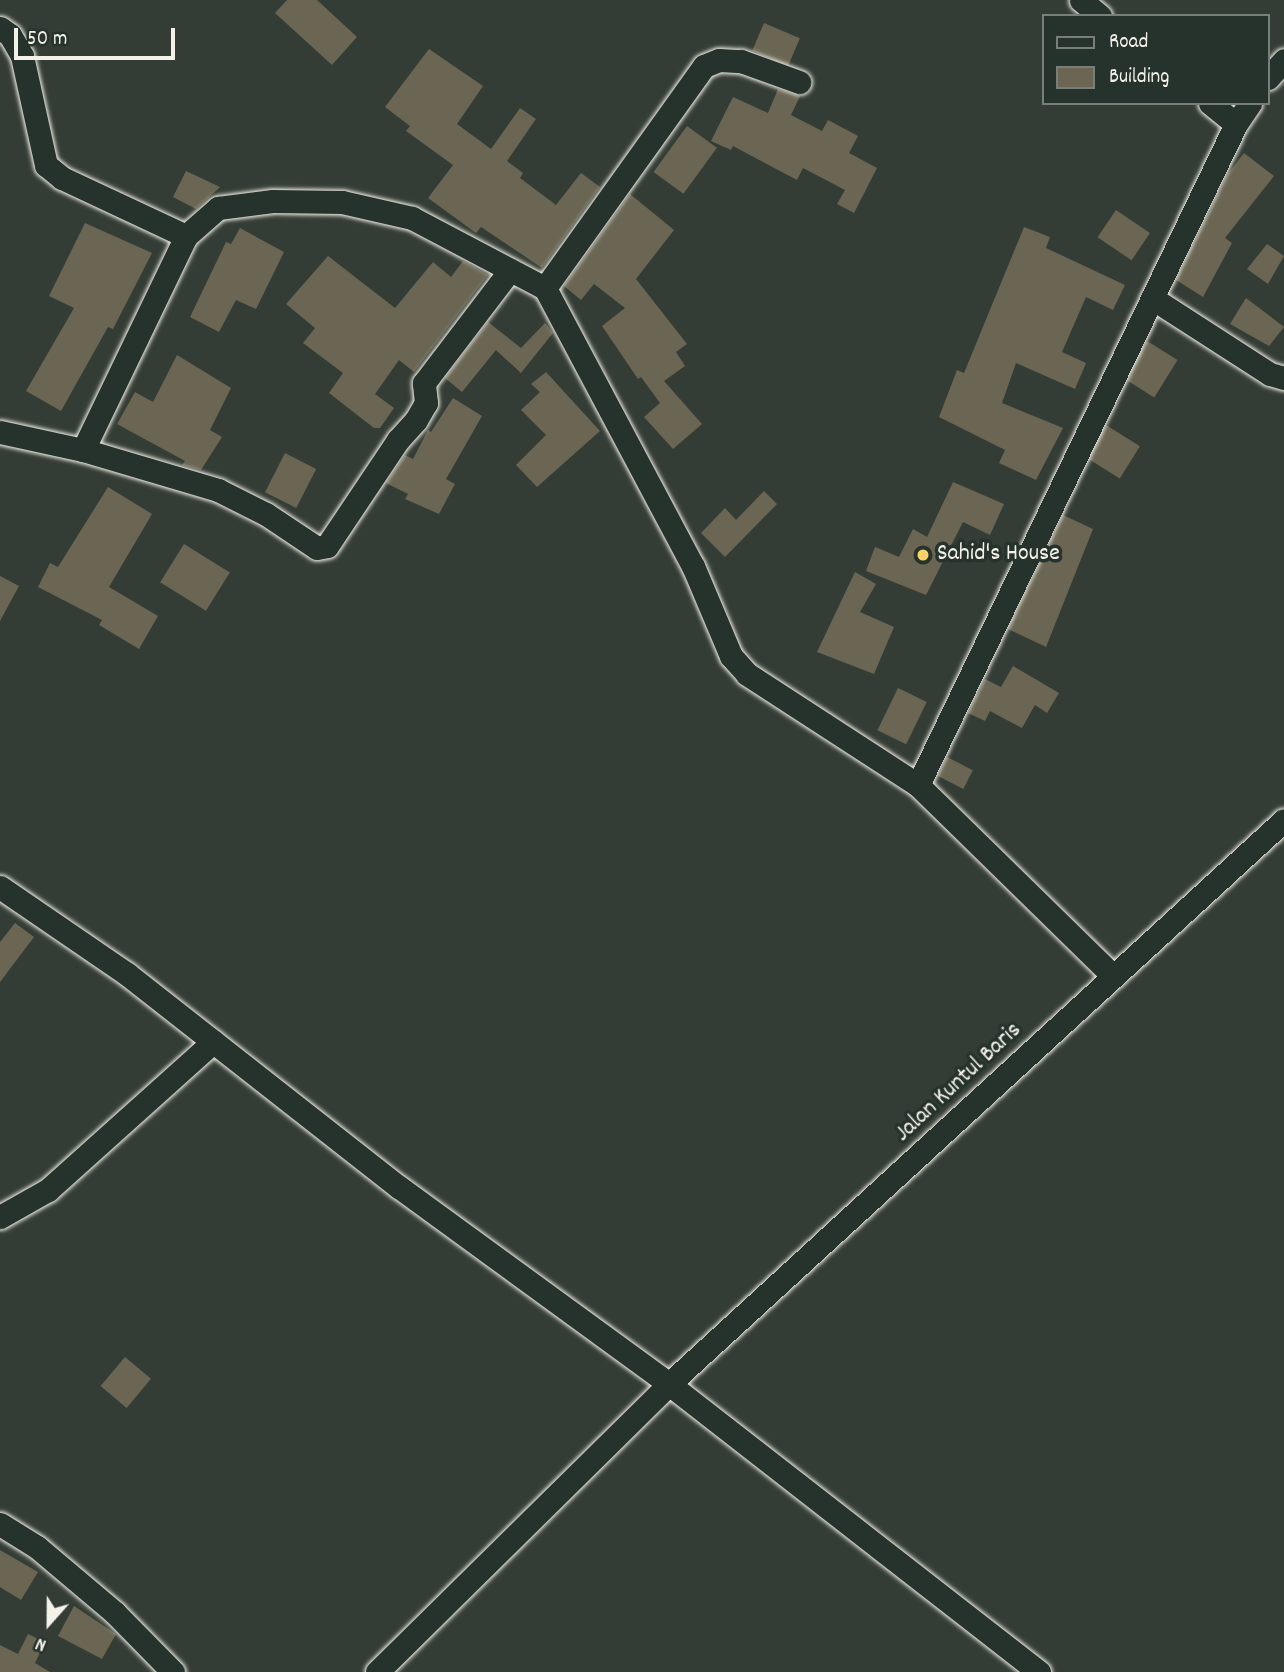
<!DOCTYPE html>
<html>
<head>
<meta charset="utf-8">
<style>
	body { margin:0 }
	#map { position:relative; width:1284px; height:1672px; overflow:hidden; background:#343d35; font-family:Dekko,sans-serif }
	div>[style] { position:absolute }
	.building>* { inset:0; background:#6a6653; transform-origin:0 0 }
	.roads { filter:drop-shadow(0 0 2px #f4f1e8) drop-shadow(0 0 2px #f4f1e8) }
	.minor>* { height:23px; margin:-11.5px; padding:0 11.5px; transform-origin:11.5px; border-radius:11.5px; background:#26332d }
	.dots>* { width:19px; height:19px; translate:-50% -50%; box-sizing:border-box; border:4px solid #26332d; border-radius:50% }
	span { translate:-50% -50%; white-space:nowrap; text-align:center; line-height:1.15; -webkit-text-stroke:7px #26332d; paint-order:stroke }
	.poi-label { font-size:24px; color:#f4f1e8 }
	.left { translate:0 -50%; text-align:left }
	.street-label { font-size:24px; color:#f4f1e8 }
	.legend { position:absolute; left:1042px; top:14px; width:228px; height:91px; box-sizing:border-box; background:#26332d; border:2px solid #787f78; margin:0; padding:9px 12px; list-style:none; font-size:21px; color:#f4f1e8 }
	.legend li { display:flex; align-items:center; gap:14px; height:35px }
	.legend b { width:35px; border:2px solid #787f78 }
	.north { position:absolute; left:14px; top:1588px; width:70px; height:70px; -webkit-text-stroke:5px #26332d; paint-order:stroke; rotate:201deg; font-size:19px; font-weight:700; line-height:28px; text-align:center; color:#f4f1e8 }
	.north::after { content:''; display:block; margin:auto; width:24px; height:32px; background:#f4f1e8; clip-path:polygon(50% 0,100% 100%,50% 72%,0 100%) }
	.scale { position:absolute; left:14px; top:28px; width:161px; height:32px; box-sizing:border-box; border:4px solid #f4f1e8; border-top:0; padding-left:9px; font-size:21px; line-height:24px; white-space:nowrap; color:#f4f1e8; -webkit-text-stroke:5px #26332d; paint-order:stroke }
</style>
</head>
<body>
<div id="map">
	<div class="building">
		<i style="clip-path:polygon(287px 0,317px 0,357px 37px,332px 65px,275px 13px)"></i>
		<i style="left:764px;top:23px;width:39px;height:30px;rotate:23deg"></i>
		<i style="clip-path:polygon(429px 49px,483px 86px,457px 124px,491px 149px,520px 108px,536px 119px,507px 161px,523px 173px,520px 178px,556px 205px,581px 173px,600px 187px,542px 268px,481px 227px,476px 233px,428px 198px,453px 165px,406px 131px,410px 126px,385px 107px)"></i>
		<i style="clip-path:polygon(778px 89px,800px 96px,791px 115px,822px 131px,828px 120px,858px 136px,849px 153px,877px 168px,854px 213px,837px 204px,845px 190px,803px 168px,797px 180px,733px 146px,731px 150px,711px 141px,733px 97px,768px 113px)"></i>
		<i style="left:687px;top:126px;width:37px;height:57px;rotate:36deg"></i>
		<i style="clip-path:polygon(1244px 153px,1274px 176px,1225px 238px,1232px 243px,1203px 297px,1176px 280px,1227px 175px)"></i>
		<i style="clip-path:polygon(186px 171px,220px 187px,196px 209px,173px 197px)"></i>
		<i style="clip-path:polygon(630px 194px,674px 230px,636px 279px,687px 344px,676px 352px,685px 366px,664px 381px,702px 424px,673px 449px,644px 417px,660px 403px,641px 377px,638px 379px,602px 326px,625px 308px,594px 284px,581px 300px,564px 286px)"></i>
		<i style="left:1116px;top:210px;width:41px;height:33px;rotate:34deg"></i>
		<i style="clip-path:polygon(85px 223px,152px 253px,113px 329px,108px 327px,61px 411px,26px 391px,74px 308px,49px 296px)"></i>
		<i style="clip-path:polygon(1024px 227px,1050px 237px,1046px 248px,1125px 285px,1113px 310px,1086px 297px,1062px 352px,1086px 363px,1075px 389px,1016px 363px,1002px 403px,1063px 428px,1036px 480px,999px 463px,1005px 450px,939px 417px,957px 370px,964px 373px)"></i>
		<i style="clip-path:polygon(240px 228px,284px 252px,256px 309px,236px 300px,219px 332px,190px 317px,226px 242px,231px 244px)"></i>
		<i style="clip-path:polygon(1267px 244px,1284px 256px,1268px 284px,1247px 269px)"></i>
		<i style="clip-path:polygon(328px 256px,395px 308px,433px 262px,451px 277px,463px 261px,488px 275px,414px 372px,399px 360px,375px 394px,394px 408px,380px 428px,374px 428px,329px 393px,343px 373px,303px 343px,315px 328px,286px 304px)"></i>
		<i style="clip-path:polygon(1246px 298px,1284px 327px,1269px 346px,1230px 324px)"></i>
		<i style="clip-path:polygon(488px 322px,521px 348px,545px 323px,553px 333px,521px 373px,496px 350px,462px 392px,445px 378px)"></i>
		<i style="left:1147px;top:341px;width:36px;height:44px;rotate:32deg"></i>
		<i style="clip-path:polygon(177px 355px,231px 388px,210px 430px,222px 437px,201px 470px,182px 465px,185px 461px,117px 424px,135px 392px,153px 402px)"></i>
		<i style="clip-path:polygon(546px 372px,600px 431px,537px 487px,516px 465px,546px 435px,521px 410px,540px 392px,531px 384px)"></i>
		<i style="clip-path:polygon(453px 398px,482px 416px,446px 479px,455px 484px,439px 514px,405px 499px,408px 494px,386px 483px,405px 455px,413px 459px,428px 430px,431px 432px)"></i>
		<i style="left:1106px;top:425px;width:40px;height:38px;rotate:32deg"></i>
		<i style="left:285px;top:453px;width:35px;height:44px;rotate:27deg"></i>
		<i style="clip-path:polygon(953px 482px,1004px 504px,990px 535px,963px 522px,926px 595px,866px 571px,875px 547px,899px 557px,913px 529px,927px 537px)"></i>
		<i style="clip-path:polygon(108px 487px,152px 514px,109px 587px,158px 616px,139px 649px,99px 625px,102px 620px,38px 587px,50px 563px,58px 567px)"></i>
		<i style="clip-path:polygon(764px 491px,777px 504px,725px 557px,701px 533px,725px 508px,736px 520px)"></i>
		<i style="clip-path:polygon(1063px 515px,1093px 529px,1046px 647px,1008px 629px)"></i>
		<i style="left:184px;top:544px;width:54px;height:45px;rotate:32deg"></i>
		<i style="clip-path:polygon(855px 572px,876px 584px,860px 612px,894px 627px,874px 674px,817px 652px)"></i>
		<i style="clip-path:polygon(0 576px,19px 586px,0 621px)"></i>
		<i style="clip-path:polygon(1013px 666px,1059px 693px,1047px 713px,1035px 705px,1022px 728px,990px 711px,985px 721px,968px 713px,985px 679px,1001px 687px)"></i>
		<i style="left:898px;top:688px;width:32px;height:47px;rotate:26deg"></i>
		<i style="left:947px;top:757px;width:29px;height:21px;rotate:27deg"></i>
		<i style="clip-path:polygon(15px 923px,34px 937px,0 982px,0 942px)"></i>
		<i style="left:125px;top:1357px;width:34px;height:38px;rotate:40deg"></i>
		<i style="clip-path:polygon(0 1550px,38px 1572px,21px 1600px,0 1587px)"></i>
		<i style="clip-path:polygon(74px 1606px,116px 1634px,102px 1659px,58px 1636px)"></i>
		<i style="clip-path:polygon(28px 1634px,45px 1642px,35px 1663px,50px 1672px,0 1672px,0 1645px,18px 1654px)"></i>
	</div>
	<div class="roads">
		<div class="minor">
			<i style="left:1081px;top:0;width:25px;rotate:40deg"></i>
			<i style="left:0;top:28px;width:12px;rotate:35deg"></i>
			<i style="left:10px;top:35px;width:24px;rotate:60deg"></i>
			<i style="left:22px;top:56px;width:112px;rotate:77.6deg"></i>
			<i style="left:46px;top:165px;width:21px;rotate:39deg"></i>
			<i style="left:62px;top:178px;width:137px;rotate:25.1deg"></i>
			<i style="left:1268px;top:78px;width:24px;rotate:-48deg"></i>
			<i style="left:1210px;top:103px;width:33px;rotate:39deg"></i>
			<i style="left:545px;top:288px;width:273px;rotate:-54.4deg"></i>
			<i style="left:704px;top:66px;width:16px;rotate:-22deg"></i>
			<i style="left:719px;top:60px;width:22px;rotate:3deg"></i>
			<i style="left:741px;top:61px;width:62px;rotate:19.9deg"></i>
			<i style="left:1152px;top:298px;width:140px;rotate:32.8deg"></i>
			<i style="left:1270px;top:374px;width:15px;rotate:16deg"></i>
			<i style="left:0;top:432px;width:85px;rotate:12.2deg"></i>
			<i style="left:83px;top:450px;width:237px;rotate:-64.3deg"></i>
			<i style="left:186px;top:236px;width:43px;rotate:-41.2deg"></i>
			<i style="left:218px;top:208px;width:55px;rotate:-7.3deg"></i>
			<i style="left:273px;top:201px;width:69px;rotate:0.8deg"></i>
			<i style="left:342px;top:202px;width:72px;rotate:12.9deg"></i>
			<i style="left:412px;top:218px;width:150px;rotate:27.8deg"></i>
			<i style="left:545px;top:288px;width:315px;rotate:62deg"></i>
			<i style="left:693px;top:566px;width:98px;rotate:67.1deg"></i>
			<i style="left:731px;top:656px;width:24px;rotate:48deg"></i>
			<i style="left:747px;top:674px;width:204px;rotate:33deg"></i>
			<i style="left:918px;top:785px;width:273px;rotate:44.4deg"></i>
			<i style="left:83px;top:450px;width:141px;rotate:16.5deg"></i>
			<i style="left:218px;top:490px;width:54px;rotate:26.6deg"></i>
			<i style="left:266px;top:514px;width:61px;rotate:33.7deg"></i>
			<i style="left:317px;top:548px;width:10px;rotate:-11deg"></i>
			<i style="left:327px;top:546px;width:128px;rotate:-56.2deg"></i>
			<i style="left:398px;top:440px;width:27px;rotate:-48deg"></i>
			<i style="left:416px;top:420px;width:20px;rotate:-60deg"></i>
			<i style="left:426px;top:403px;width:20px;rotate:-96deg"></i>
			<i style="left:424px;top:383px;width:142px;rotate:-52.7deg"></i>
			<i style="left:918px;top:785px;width:734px;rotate:-64.31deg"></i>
			<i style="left:1236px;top:124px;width:25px;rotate:-56deg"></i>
			<i style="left:0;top:887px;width:154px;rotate:34.4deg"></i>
			<i style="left:127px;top:974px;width:345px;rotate:38.1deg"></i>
			<i style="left:399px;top:1187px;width:334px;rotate:36.1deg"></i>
			<i style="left:669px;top:1384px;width:469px;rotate:37.9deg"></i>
			<i style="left:0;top:1217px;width:55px;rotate:-29.4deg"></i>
			<i style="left:48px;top:1190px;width:222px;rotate:-41.9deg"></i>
			<i style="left:0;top:1524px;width:44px;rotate:31.9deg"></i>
			<i style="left:37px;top:1547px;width:102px;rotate:40.2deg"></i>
			<i style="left:115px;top:1613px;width:83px;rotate:45.5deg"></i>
			<i style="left:377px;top:1672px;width:410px;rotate:-44.6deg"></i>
			<i style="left:669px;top:1384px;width:834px;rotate:-42.52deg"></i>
		</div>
	</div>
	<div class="dots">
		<i style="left:923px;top:555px;background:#ffd166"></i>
	</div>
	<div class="poi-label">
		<span class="left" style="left:937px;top:555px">Sahid's House</span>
	</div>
	<div class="street-label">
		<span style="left:959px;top:1083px;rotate:-43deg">Jalan Kuntul Baris</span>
	</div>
	<ul class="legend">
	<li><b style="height:9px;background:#26332d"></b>Road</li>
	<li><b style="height:19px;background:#6a6653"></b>Building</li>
	</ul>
	<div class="north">N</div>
	<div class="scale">50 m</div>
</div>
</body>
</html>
